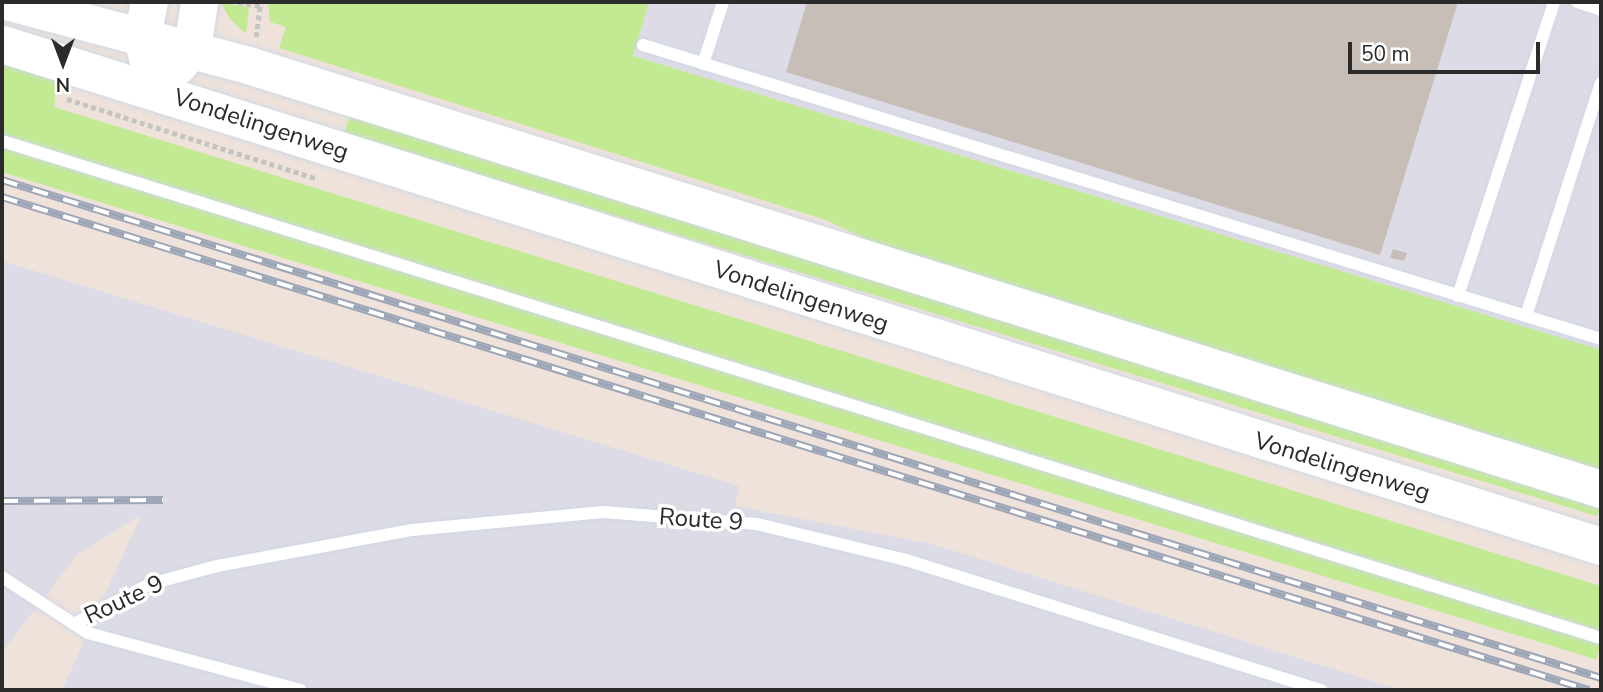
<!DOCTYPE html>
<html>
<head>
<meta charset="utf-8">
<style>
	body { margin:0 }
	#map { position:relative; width:1603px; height:692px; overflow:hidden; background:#eee2db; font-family:"Nunito Sans",sans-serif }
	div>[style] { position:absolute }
	.industrial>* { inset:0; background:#dddce6 }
	.green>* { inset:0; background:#c2ea92; transform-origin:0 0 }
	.building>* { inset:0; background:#c6beb7 }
	.path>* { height:4.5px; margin-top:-2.25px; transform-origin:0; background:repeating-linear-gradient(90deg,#c4c4c4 0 5px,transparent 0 8.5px) }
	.roads { filter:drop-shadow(0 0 2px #d0d8e5) drop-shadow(0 0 2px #d0d8e5) }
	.lane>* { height:12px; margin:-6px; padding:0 6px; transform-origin:6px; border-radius:6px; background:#fff }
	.secondary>* { height:37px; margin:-18.5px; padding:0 18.5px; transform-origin:18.5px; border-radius:18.5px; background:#fff }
	.rail>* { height:8px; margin-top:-4px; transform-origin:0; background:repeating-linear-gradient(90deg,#fff 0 16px,#9da6b7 0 32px); box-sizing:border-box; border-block:2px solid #9da6b7 }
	span { translate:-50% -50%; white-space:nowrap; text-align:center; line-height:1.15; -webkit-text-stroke:7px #fff; paint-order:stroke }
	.street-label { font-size:24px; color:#2b2b2b }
	.frame { position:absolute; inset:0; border:4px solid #2b2b2b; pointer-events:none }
	.north { position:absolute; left:28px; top:28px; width:70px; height:70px; -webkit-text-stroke:5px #fff; paint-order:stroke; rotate:180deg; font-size:19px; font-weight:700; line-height:28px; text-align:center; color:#2b2b2b }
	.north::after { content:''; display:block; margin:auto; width:24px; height:32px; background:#2b2b2b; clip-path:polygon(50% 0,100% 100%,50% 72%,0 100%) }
	.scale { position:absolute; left:1348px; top:42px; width:192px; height:32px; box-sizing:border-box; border:4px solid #2b2b2b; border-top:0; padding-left:9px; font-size:21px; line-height:24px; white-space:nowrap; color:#2b2b2b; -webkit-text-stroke:5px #fff; paint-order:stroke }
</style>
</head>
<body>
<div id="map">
	<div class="industrial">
		<i style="clip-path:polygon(649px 2px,1601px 2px,1601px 350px,632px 56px)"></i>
		<i style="clip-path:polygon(2px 261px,739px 486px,735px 506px,932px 544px,1401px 690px,62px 690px,141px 515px,78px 554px,2px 652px)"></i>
	</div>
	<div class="green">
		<i style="clip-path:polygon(268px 2px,649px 2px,633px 56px,1601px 350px,1601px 473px,897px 254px,826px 220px,279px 48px,286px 27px,270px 22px)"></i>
		<i style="clip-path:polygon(221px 3px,249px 7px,246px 34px,230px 19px)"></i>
		<i style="clip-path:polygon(2px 61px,57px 78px,54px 107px,1601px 586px,1601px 631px,2px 135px)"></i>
		<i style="left:350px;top:115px;width:1310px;height:19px;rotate:17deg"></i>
		<i style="left:2px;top:148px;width:1674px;height:23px;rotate:17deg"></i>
	</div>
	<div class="building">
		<i style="clip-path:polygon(807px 2px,1458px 2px,1380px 255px,786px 72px)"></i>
		<i style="clip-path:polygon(1393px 249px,1407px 253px,1404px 261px,1390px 258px)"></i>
	</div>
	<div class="path">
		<i style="left:238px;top:2px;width:22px;rotate:10deg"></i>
		<i style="left:256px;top:37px;width:35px;rotate:-83deg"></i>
		<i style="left:67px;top:99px;width:263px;rotate:17.7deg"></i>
	</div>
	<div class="roads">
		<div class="lane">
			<i style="left:1577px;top:2px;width:25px;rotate:18deg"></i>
			<i style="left:643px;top:45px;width:1002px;rotate:17.06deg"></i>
			<i style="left:703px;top:64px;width:65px;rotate:-72.1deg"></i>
			<i style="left:2px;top:141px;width:1674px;rotate:17.27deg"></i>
			<i style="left:1458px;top:296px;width:309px;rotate:-71.9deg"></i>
			<i style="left:1526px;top:316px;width:245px;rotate:-72.2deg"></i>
			<i style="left:2px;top:577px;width:103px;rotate:33.1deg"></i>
			<i style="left:88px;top:633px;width:220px;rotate:15deg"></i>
			<i style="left:74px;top:624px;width:86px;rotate:-27.8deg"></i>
			<i style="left:150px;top:584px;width:69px;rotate:-15deg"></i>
			<i style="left:217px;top:566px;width:198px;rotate:-10.5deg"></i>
			<i style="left:412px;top:530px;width:192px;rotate:-5.4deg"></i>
			<i style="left:603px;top:512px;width:154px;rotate:4.5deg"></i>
			<i style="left:757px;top:524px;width:153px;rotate:13.6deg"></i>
			<i style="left:906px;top:560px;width:435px;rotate:17.4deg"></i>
		</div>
		<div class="secondary">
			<i style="left:10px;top:2px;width:246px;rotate:14.8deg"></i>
			<i style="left:248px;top:65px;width:1418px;rotate:17.4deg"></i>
			<i style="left:2px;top:44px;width:1676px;rotate:17.43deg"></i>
			<i style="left:148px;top:62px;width:26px;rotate:-103deg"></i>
			<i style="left:142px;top:37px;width:36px;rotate:-79deg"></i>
			<i style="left:177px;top:66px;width:23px;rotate:-49deg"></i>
			<i style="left:192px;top:49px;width:48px;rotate:-81.5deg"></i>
		</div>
	</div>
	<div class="rail">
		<i style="left:2px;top:180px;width:1675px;rotate:17.3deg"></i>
		<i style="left:2px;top:197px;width:1662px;rotate:17.26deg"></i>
		<i style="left:2px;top:501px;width:161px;rotate:-0.4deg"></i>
	</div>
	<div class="street-label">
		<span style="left:261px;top:125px;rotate:18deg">Vondelingenweg</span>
		<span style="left:801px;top:297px;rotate:18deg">Vondelingenweg</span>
		<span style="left:1342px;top:467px;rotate:17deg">Vondelingenweg</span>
		<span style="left:701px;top:520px;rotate:4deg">Route 9</span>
		<span style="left:124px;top:600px;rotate:-25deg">Route 9</span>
	</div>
	<div class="frame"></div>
	<div class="north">N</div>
	<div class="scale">50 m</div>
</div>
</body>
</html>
